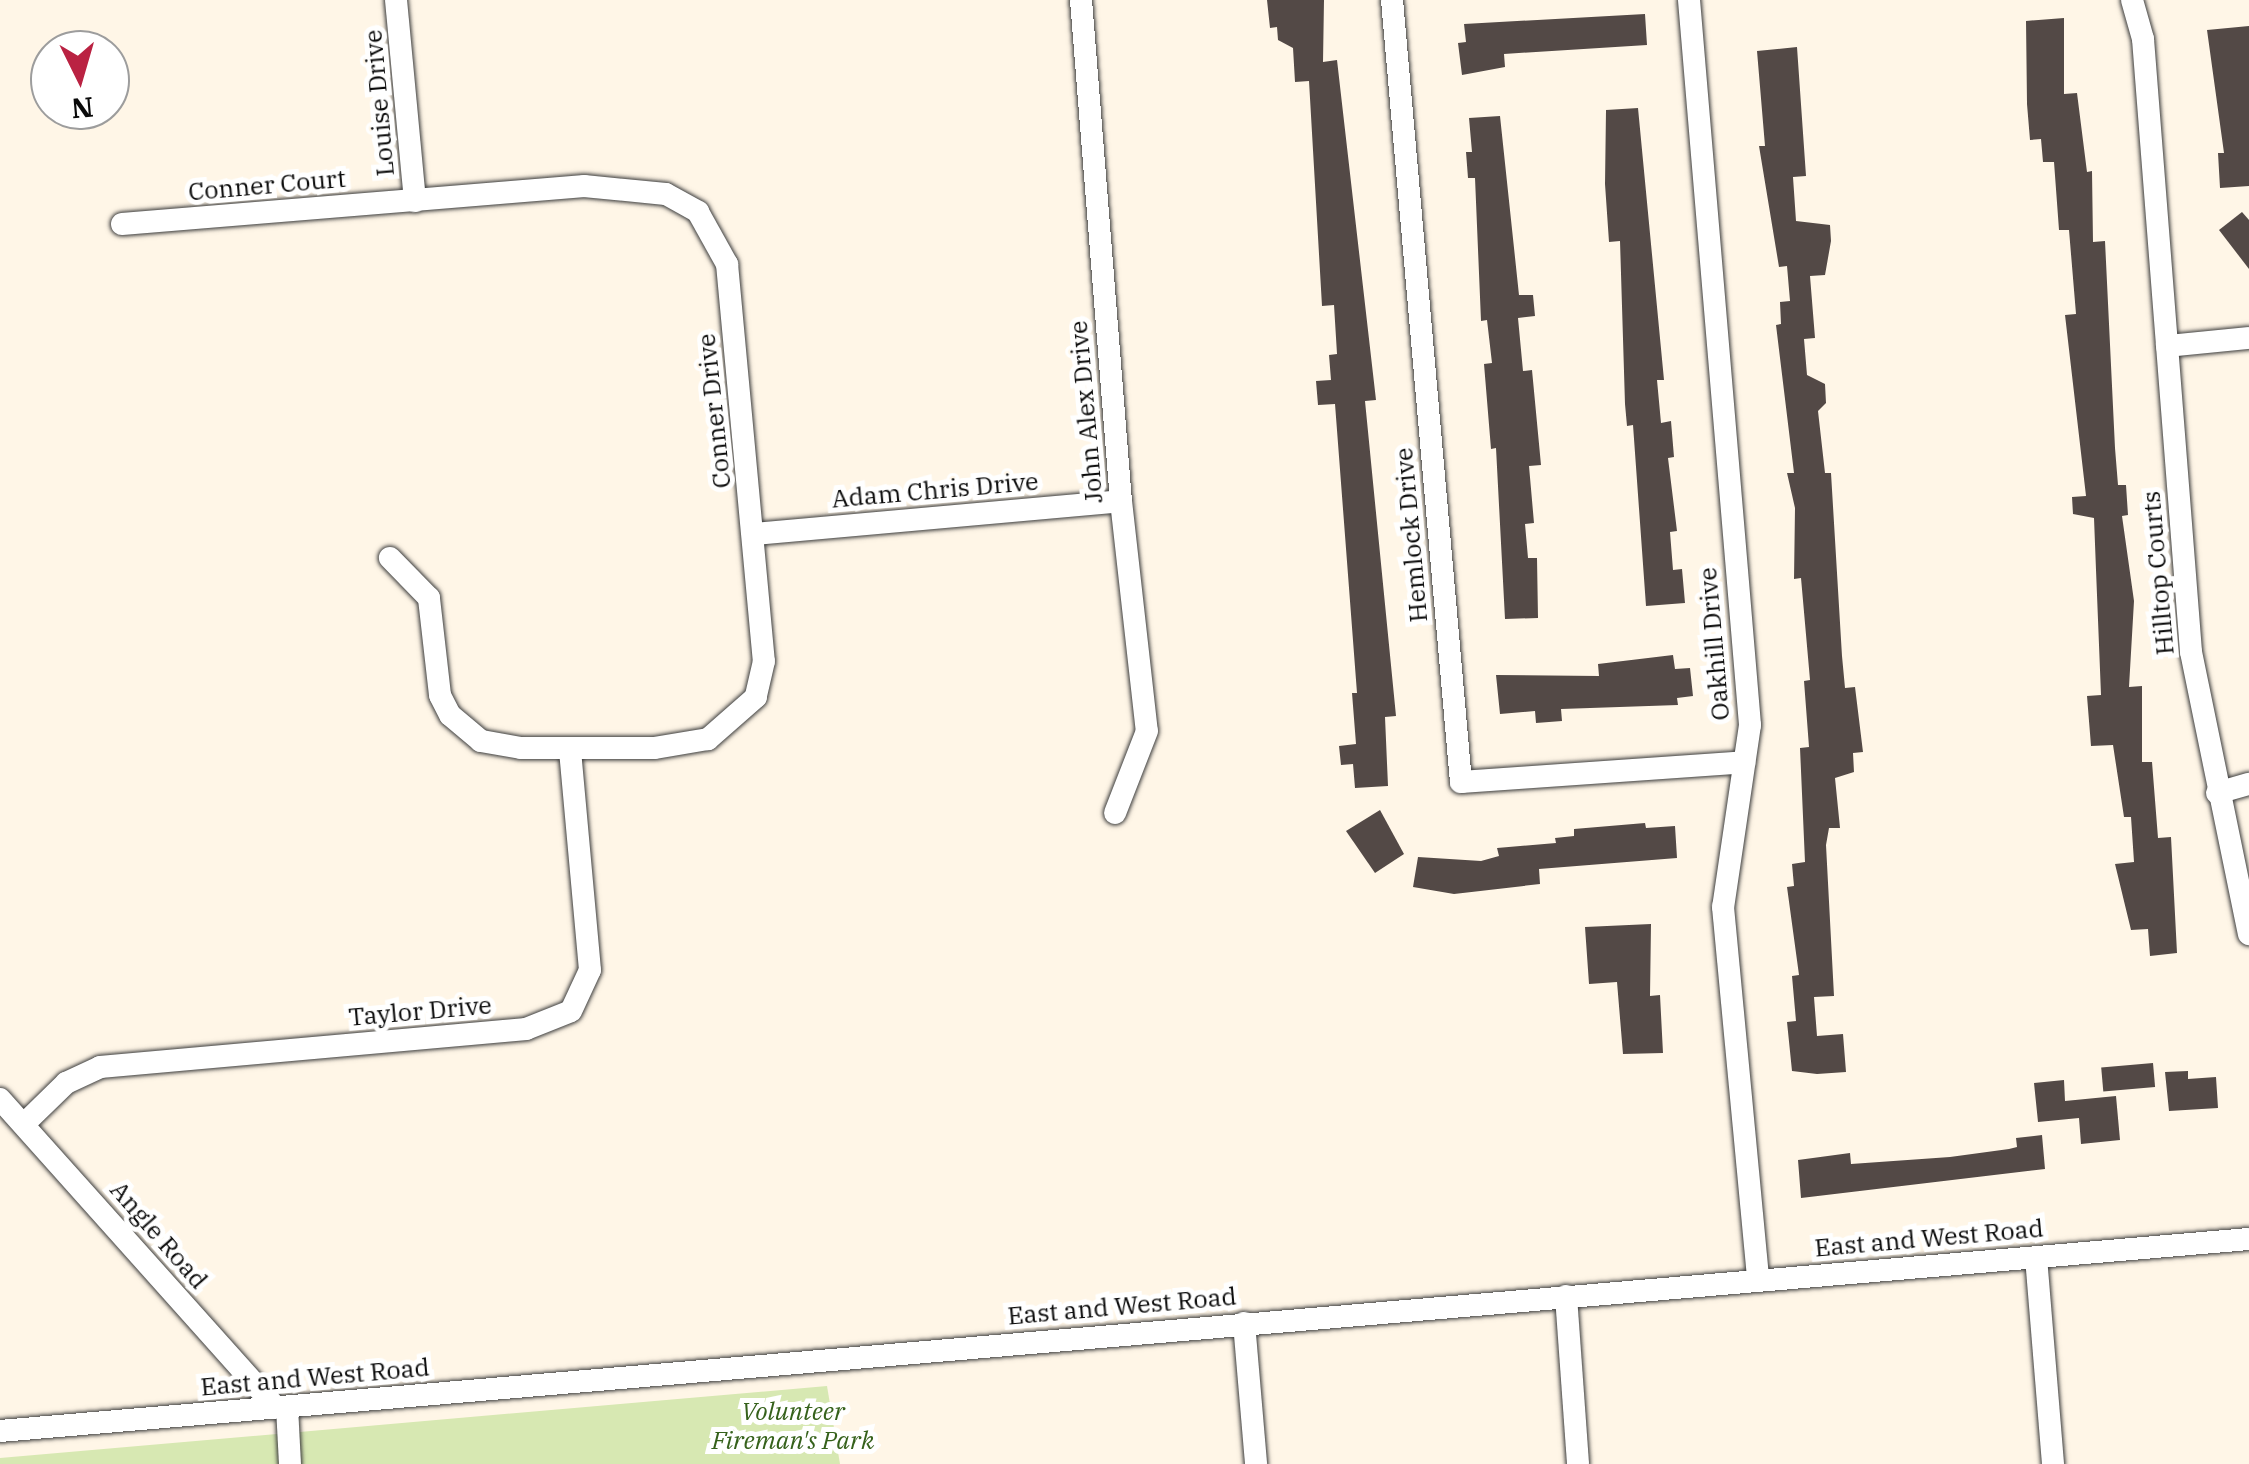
<!DOCTYPE html>
<html>
<head>
<meta charset="utf-8">
<style>
	body { margin:0 }
	#map { position:relative; width:2249px; height:1464px; overflow:hidden; background:#fff6e7; font-family:"IBM Plex Serif",serif }
	div>[style] { position:absolute }
	.green>* { inset:0; background:#d7e8b2 }
	.building>* { inset:0; background:#534946; transform-origin:0 0 }
	.roads { filter:drop-shadow(0 0 2px #3d3d3d) drop-shadow(0 0 2px #3d3d3d) }
	.minor>* { height:22px; margin:-11px; padding:0 11px; transform-origin:11px; border-radius:11px; background:#fff }
	span { translate:-50% -50%; white-space:nowrap; text-align:center; line-height:1.15; -webkit-text-stroke:10px #fff; paint-order:stroke }
	.street-label { font-size:25px; color:#0a0a0a }
	.park-label { font-size:25px; color:#35611b; font-style:italic }
	.north { position:absolute; left:30px; top:30px; width:100px; height:100px; box-sizing:border-box; background:#fff; border:2px solid #9d9d9d; border-radius:50%; rotate:175deg; font-size:28px; font-weight:700; line-height:40px; text-align:center; color:#0a0a0a }
	.north::after { content:''; display:block; margin:auto; width:35px; height:45px; background:#ba2242; clip-path:polygon(50% 0,100% 100%,50% 72%,0 100%) }
</style>
</head>
<body>
<div id="map">
	<div class="green">
		<i style="clip-path:polygon(827px 1386px,840px 1464px,0 1464px,0 1458px)"></i>
	</div>
	<div class="building">
		<i style="clip-path:polygon(1267px 0,1324px 0,1323px 62px,1337px 60px,1376px 400px,1365px 401px,1396px 716px,1385px 717px,1388px 786px,1355px 788px,1353px 764px,1341px 765px,1339px 746px,1356px 744px,1352px 693px,1357px 693px,1335px 404px,1318px 405px,1316px 381px,1331px 380px,1329px 355px,1337px 354px,1334px 305px,1322px 306px,1309px 81px,1295px 82px,1293px 48px,1278px 40px,1277px 27px,1270px 28px)"></i>
		<i style="clip-path:polygon(1645px 14px,1647px 45px,1504px 54px,1505px 67px,1462px 75px,1458px 43px,1466px 42px,1464px 24px)"></i>
		<i style="clip-path:polygon(2064px 18px,2064px 94px,2077px 93px,2087px 172px,2092px 171px,2093px 242px,2105px 241px,2115px 448px,2118px 485px,2126px 485px,2128px 515px,2122px 516px,2134px 601px,2129px 687px,2142px 686px,2142px 762px,2152px 762px,2158px 838px,2171px 837px,2177px 953px,2150px 956px,2148px 929px,2131px 930px,2115px 864px,2134px 862px,2131px 817px,2124px 817px,2113px 745px,2091px 746px,2087px 696px,2101px 695px,2096px 570px,2094px 518px,2073px 514px,2072px 497px,2086px 496px,2065px 315px,2076px 314px,2069px 230px,2059px 230px,2054px 162px,2043px 162px,2041px 139px,2030px 140px,2027px 104px,2026px 21px)"></i>
		<i style="clip-path:polygon(2249px 26px,2249px 186px,2220px 188px,2218px 153px,2224px 153px,2207px 30px)"></i>
		<i style="clip-path:polygon(1797px 47px,1806px 176px,1793px 177px,1796px 221px,1830px 225px,1831px 241px,1825px 275px,1810px 276px,1815px 338px,1804px 339px,1807px 375px,1825px 384px,1826px 403px,1818px 411px,1825px 473px,1831px 473px,1842px 656px,1845px 688px,1855px 687px,1863px 752px,1853px 753px,1854px 772px,1835px 778px,1840px 828px,1829px 828px,1826px 845px,1834px 996px,1814px 997px,1817px 1036px,1843px 1034px,1846px 1072px,1817px 1074px,1792px 1071px,1787px 1022px,1796px 1021px,1792px 976px,1799px 975px,1787px 887px,1794px 886px,1792px 864px,1805px 862px,1800px 748px,1809px 747px,1804px 681px,1810px 680px,1801px 578px,1794px 579px,1795px 508px,1787px 473px,1794px 473px,1776px 325px,1781px 324px,1780px 302px,1790px 301px,1787px 266px,1779px 267px,1759px 146px,1765px 146px,1757px 51px)"></i>
		<i style="clip-path:polygon(1638px 108px,1664px 380px,1657px 380px,1661px 423px,1671px 421px,1674px 457px,1668px 458px,1677px 531px,1670px 532px,1673px 570px,1682px 569px,1685px 603px,1646px 606px,1633px 425px,1627px 426px,1625px 404px,1620px 241px,1609px 242px,1605px 184px,1606px 110px)"></i>
		<i style="clip-path:polygon(1500px 116px,1519px 295px,1533px 295px,1535px 316px,1518px 318px,1523px 371px,1532px 370px,1541px 465px,1529px 466px,1534px 523px,1525px 524px,1528px 558px,1537px 558px,1538px 618px,1505px 619px,1496px 448px,1491px 449px,1484px 364px,1492px 363px,1487px 320px,1481px 321px,1475px 178px,1468px 178px,1466px 152px,1472px 152px,1469px 118px)"></i>
		<i style="clip-path:polygon(2242px 212px,2249px 220px,2249px 269px,2219px 230px)"></i>
		<i style="clip-path:polygon(1673px 655px,1675px 669px,1690px 668px,1693px 696px,1677px 698px,1678px 705px,1561px 709px,1562px 721px,1536px 723px,1535px 711px,1500px 714px,1496px 675px,1599px 676px,1598px 664px)"></i>
		<i style="clip-path:polygon(1380px 810px,1404px 854px,1375px 873px,1346px 831px)"></i>
		<i style="clip-path:polygon(1645px 823px,1646px 828px,1675px 826px,1677px 858px,1539px 869px,1540px 884px,1454px 894px,1413px 887px,1418px 857px,1481px 861px,1499px 856px,1497px 848px,1556px 843px,1555px 838px,1574px 836px,1574px 829px)"></i>
		<i style="clip-path:polygon(1651px 924px,1650px 996px,1660px 995px,1663px 1053px,1623px 1054px,1617px 982px,1589px 984px,1585px 927px)"></i>
		<i style="left:2153px;top:1063px;width:24px;height:52px;rotate:85deg"></i>
		<i style="clip-path:polygon(2188px 1071px,2188px 1079px,2216px 1077px,2218px 1108px,2169px 1111px,2165px 1072px)"></i>
		<i style="clip-path:polygon(2064px 1080px,2065px 1101px,2116px 1096px,2120px 1140px,2081px 1144px,2079px 1118px,2038px 1122px,2034px 1083px)"></i>
		<i style="clip-path:polygon(2042px 1135px,2045px 1169px,1801px 1198px,1798px 1160px,1850px 1153px,1851px 1164px,1950px 1157px,2009px 1149px,2017px 1147px,2016px 1138px)"></i>
	</div>
	<div class="roads">
		<div class="minor">
			<i style="left:396px;top:0;width:202px;rotate:84.6deg"></i>
			<i style="left:1081px;top:0;width:503px;rotate:85.44deg"></i>
			<i style="left:1121px;top:501px;width:231px;rotate:83.6deg"></i>
			<i style="left:1147px;top:731px;width:88px;rotate:111.3deg"></i>
			<i style="left:1392px;top:0;width:785px;rotate:84.96deg"></i>
			<i style="left:1461px;top:782px;width:284px;rotate:-4deg"></i>
			<i style="left:1689px;top:0;width:728px;rotate:85.19deg"></i>
			<i style="left:1750px;top:725px;width:184px;rotate:98.4deg"></i>
			<i style="left:1723px;top:907px;width:375px;rotate:84.6deg"></i>
			<i style="left:2132px;top:0;width:41px;rotate:74.2deg"></i>
			<i style="left:2143px;top:39px;width:615px;rotate:85.52deg"></i>
			<i style="left:2191px;top:652px;width:288px;rotate:78.4deg"></i>
			<i style="left:122px;top:224px;width:464px;rotate:-4.7deg"></i>
			<i style="left:584px;top:186px;width:82px;rotate:5.6deg"></i>
			<i style="left:666px;top:194px;width:37px;rotate:29deg"></i>
			<i style="left:698px;top:212px;width:60px;rotate:60.9deg"></i>
			<i style="left:727px;top:264px;width:399px;rotate:84.7deg"></i>
			<i style="left:764px;top:661px;width:37px;rotate:103deg"></i>
			<i style="left:756px;top:697px;width:64px;rotate:138.8deg"></i>
			<i style="left:708px;top:739px;width:55px;rotate:170.5deg"></i>
			<i style="left:654px;top:748px;width:133px;rotate:180deg"></i>
			<i style="left:521px;top:748px;width:41px;rotate:-170.1deg"></i>
			<i style="left:481px;top:741px;width:40px;rotate:-140deg"></i>
			<i style="left:450px;top:715px;width:22px;rotate:-117deg"></i>
			<i style="left:440px;top:695px;width:98px;rotate:-96.5deg"></i>
			<i style="left:429px;top:598px;width:56px;rotate:-134.3deg"></i>
			<i style="left:2167px;top:346px;width:82px;rotate:-5.6deg"></i>
			<i style="left:754px;top:534px;width:368px;rotate:-5.1deg"></i>
			<i style="left:2217px;top:793px;width:33px;rotate:-16deg"></i>
			<i style="left:0;top:1099px;width:414px;rotate:48.2deg"></i>
			<i style="left:24px;top:1124px;width:59px;rotate:-44.3deg"></i>
			<i style="left:66px;top:1083px;width:38px;rotate:-25deg"></i>
			<i style="left:100px;top:1067px;width:428px;rotate:-5.1deg"></i>
			<i style="left:526px;top:1029px;width:48px;rotate:-21.8deg"></i>
			<i style="left:571px;top:1011px;width:45px;rotate:-65.1deg"></i>
			<i style="left:590px;top:970px;width:222px;rotate:-95.2deg"></i>
			<i style="left:2036px;top:1257px;width:208px;rotate:85.3deg"></i>
			<i style="left:1566px;top:1296px;width:168px;rotate:85.9deg"></i>
			<i style="left:1244px;top:1323px;width:142px;rotate:85.1deg"></i>
			<i style="left:287px;top:1407px;width:57px;rotate:87deg"></i>
			<i style="left:0;top:1431px;width:2257px;rotate:-4.88deg"></i>
		</div>
	</div>
	<div class="street-label">
		<span style="left:379px;top:103px;rotate:-95deg">Louise Drive</span>
		<span style="left:267px;top:185px;rotate:-5deg">Conner Court</span>
		<span style="left:714px;top:411px;rotate:-96deg">Conner Drive</span>
		<span style="left:1086px;top:412px;rotate:-95deg">John Alex Drive</span>
		<span style="left:935px;top:490px;rotate:-5deg">Adam Chris Drive</span>
		<span style="left:1411px;top:535px;rotate:-95deg">Hemlock Drive</span>
		<span style="left:2158px;top:573px;rotate:-95deg">Hilltop Courts</span>
		<span style="left:1714px;top:644px;rotate:-95deg">Oakhill Drive</span>
		<span style="left:420px;top:1011px;rotate:-5deg">Taylor Drive</span>
		<span style="left:159px;top:1235px;rotate:49deg">Angle Road</span>
		<span style="left:1929px;top:1238px;rotate:-5deg">East and West Road</span>
		<span style="left:1122px;top:1306px;rotate:-5deg">East and West Road</span>
		<span style="left:315px;top:1377px;rotate:-5deg">East and West Road</span>
	</div>
	<div class="park-label">
		<span style="left:793px;top:1426px">Volunteer<br>Fireman's Park</span>
	</div>
	<div class="north">N</div>
</div>
</body>
</html>
